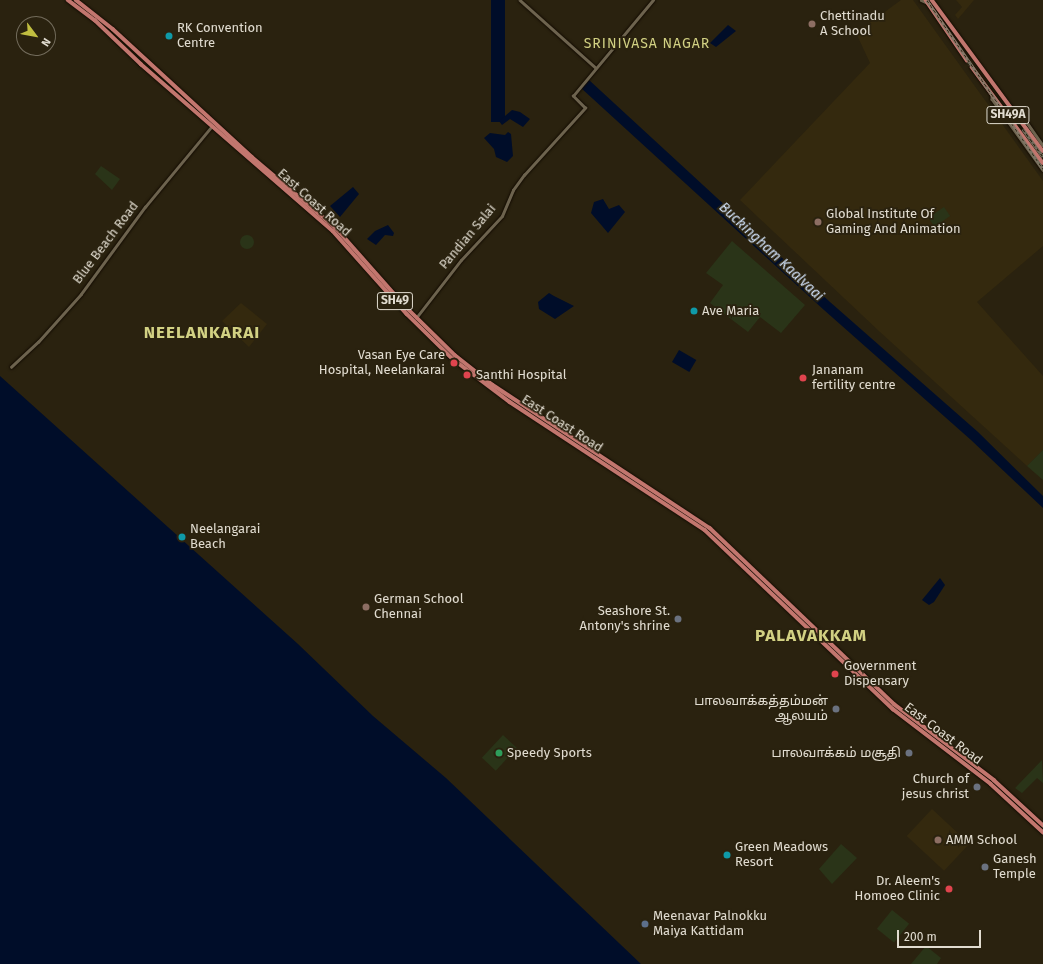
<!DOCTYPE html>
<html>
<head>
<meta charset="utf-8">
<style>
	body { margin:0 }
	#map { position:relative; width:1043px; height:964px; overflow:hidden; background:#2a220f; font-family:"Fira Sans","Noto Sans Tamil",sans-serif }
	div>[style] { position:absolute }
	.built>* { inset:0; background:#34290e; transform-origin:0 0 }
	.green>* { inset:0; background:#2a3418; transform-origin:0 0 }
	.round { border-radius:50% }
	.water>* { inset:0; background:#000d29; transform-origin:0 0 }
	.major-tunnel>* { height:3.5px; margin-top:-1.75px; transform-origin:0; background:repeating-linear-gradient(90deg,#453e2c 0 3.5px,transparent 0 5.5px) }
	.roads { filter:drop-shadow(0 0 1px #130b00) drop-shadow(0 0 1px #130b00) }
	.minor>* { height:2.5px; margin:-1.25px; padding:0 1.25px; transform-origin:1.25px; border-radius:1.25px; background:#6d634e }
	.major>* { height:3.5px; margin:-1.75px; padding:0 1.75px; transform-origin:1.75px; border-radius:1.75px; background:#c2766e }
	.rail>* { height:2.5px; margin-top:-1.25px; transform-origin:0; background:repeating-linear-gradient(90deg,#2a220f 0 3px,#7d7666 0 6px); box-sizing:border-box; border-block:1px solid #7d7666 }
	.dots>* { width:11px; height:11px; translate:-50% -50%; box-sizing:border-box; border:2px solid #2a220f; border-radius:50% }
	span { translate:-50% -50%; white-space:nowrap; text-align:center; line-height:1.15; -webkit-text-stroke:3.5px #2a220f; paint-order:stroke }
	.shield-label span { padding:1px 3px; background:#2a220f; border:1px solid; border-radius:3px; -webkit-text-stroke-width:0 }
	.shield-label { font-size:12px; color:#e1dcd0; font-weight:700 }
	.poi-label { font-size:13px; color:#e1dcd0 }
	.left { translate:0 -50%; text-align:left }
	.right { translate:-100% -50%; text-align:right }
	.street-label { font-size:13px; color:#e1dcd0 }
	.neighbourhood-label { font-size:14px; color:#d2d183; letter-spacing:1px }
	.water-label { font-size:14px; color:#d4e5fd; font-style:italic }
	.district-label { font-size:17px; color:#d2d183; font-weight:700; letter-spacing:1px }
	.north { position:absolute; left:16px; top:16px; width:40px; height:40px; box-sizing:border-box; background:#2a220f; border:1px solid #736c5c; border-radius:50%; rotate:122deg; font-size:11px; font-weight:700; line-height:16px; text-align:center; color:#e1dcd0 }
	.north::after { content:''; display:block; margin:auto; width:14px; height:18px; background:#c1be40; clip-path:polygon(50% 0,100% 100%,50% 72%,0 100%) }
	.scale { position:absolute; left:897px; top:930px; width:84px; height:18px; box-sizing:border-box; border:2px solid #e1dcd0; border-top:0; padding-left:5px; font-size:12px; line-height:14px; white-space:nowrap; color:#e1dcd0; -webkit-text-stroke:3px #2a220f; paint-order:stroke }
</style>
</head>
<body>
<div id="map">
	<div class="built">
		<i style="clip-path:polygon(901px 0,913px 0,1043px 181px,1043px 246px,977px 302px,1043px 376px,1043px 450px,1027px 466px,880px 332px,740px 200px,870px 63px,856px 33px)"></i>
		<i style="clip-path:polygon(956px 0,974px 0,958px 19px,955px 15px,962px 7px)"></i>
		<i style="clip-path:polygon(241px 303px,267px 324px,249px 347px,222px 321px)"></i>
		<i style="left:932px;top:809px;width:51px;height:37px;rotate:43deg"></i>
	</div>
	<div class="green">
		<i style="clip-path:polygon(101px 166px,120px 179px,112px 190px,95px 174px)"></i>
		<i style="left:944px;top:207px;width:11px;height:19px;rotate:56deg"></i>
		<i class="round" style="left:240px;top:235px;width:14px;height:14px"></i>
		<i style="clip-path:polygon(732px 241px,805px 305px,781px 333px,760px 317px,748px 332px,710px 303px,723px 285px,706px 273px)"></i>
		<i style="clip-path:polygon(1043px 450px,1043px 480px,1027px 466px)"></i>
		<i style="left:503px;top:735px;width:19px;height:31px;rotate:43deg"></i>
		<i style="clip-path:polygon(1042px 760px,1043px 783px,1037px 778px,1022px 793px,1015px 788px)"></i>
		<i style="clip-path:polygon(841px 844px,857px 858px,832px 884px,819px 869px)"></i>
		<i style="left:892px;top:910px;width:22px;height:24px;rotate:39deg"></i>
		<i style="clip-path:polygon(926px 946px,941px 958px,937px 964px,911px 964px)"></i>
	</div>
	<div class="water">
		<i style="left:491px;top:0;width:14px;height:122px"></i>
		<i style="clip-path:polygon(728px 25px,736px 31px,716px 47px,710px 43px)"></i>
		<i style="clip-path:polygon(589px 80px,830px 302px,978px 432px,1043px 496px,1043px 508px,971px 440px,824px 310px,581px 88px)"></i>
		<i style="clip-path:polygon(512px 110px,520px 112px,530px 119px,523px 127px,510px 119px,502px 125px,499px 121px)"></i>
		<i style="clip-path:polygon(508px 132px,511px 134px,513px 156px,507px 162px,496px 157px,494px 149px,484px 138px,490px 133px,505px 135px)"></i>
		<i style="clip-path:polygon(353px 187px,359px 194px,340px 217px,330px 206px)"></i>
		<i style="clip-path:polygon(603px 199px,609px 209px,619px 205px,625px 212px,608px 233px,591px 213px,594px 202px)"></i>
		<i style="clip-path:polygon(388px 225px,394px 233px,393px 236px,385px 235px,376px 245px,367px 239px,375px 231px)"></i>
		<i style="clip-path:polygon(549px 293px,554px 296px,574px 306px,555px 319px,539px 309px,538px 302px)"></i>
		<i style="left:679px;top:350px;width:20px;height:14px;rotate:30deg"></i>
		<i style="clip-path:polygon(0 376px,298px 644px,373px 716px,446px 778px,641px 964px,0 964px)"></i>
		<i style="clip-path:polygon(940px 578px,945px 585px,934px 602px,929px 605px,922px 600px)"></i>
	</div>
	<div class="major-tunnel">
		<i style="left:967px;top:60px;width:9px;rotate:54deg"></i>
	</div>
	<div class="roads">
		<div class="minor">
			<i style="left:520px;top:0;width:101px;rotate:41.8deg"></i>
			<i style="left:921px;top:0;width:8px;rotate:23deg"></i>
			<i style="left:992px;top:95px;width:4px;rotate:90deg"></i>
			<i style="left:992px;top:99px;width:87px;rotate:54.3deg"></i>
			<i style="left:1021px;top:122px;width:5px;rotate:-11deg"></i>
			<i style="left:1026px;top:121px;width:29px;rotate:55deg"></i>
			<i style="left:416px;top:318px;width:73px;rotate:-52.2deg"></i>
			<i style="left:461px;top:260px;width:60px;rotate:-47deg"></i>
			<i style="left:502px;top:216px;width:28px;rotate:-67deg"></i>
			<i style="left:513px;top:190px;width:19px;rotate:-54deg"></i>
			<i style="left:524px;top:175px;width:91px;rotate:-47.7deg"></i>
			<i style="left:585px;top:108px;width:17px;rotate:-135deg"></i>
			<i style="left:573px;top:96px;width:125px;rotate:-50.2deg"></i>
			<i style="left:11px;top:367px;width:37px;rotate:-43deg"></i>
			<i style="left:38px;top:342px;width:64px;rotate:-48.1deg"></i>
			<i style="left:81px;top:294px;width:108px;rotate:-53.7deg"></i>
			<i style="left:145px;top:207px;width:105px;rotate:-50.4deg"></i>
		</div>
		<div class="major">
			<i style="left:68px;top:0;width:34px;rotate:37deg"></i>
			<i style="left:95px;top:20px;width:64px;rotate:43.7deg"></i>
			<i style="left:141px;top:64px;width:254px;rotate:41deg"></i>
			<i style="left:333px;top:231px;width:111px;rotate:48.3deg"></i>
			<i style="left:407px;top:314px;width:64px;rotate:44.4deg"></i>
			<i style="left:453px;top:359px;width:71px;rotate:37deg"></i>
			<i style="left:510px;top:402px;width:233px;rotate:33.3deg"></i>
			<i style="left:705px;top:530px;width:260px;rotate:43.6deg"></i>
			<i style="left:893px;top:709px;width:123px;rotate:37.4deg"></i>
			<i style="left:991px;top:784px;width:71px;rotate:42.7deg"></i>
			<i style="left:76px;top:0;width:47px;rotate:38.1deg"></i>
			<i style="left:113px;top:29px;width:189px;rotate:42.6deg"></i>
			<i style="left:252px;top:157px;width:110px;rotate:40.2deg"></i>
			<i style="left:336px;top:228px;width:106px;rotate:48.5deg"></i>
			<i style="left:406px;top:307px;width:69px;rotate:44.4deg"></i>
			<i style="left:455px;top:355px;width:48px;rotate:38.3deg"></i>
			<i style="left:493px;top:385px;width:260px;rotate:33.4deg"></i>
			<i style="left:710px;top:528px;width:255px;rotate:43.7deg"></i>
			<i style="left:894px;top:704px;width:126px;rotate:37.2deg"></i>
			<i style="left:994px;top:780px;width:67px;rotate:42.6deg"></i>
			<i style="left:926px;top:0;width:73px;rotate:55.7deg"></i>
			<i style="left:932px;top:0;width:187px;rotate:53.7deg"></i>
			<i style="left:972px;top:67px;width:119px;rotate:53.5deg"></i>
		</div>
	</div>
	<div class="rail">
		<i style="left:927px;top:0;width:205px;rotate:55.5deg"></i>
		<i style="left:1023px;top:129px;width:34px;rotate:54deg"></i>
	</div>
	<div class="dots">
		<i style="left:812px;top:24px;background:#8d6e63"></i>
		<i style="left:169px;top:36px;background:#0f9aa8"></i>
		<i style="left:818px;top:222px;background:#8d6e63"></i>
		<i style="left:694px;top:311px;background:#0f9aa8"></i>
		<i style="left:454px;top:363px;background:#e0444e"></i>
		<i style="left:467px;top:375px;background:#e0444e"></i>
		<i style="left:803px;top:378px;background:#e0444e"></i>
		<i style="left:182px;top:537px;background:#0f9aa8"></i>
		<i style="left:366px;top:607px;background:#8d6e63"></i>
		<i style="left:678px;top:619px;background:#6b7280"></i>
		<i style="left:835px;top:674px;background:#e0444e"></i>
		<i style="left:836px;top:709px;background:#6b7280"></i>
		<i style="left:499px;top:753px;background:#2e9e5b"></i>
		<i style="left:909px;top:753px;background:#6b7280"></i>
		<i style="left:977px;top:787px;background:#6b7280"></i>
		<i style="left:938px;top:840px;background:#8d6e63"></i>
		<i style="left:727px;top:855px;background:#0f9aa8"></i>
		<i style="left:985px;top:867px;background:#6b7280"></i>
		<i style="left:949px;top:889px;background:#e0444e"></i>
		<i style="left:645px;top:924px;background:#5c6f8a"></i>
	</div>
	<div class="shield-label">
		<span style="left:1008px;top:115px">SH49A</span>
		<span style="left:395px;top:301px">SH49</span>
	</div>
	<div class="poi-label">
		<span class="left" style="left:820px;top:24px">Chettinadu<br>A School</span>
		<span class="left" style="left:177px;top:36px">RK Convention<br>Centre</span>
		<span class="left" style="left:826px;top:222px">Global Institute Of<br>Gaming And Animation</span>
		<span class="left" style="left:702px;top:311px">Ave Maria</span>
		<span class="right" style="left:445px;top:363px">Vasan Eye Care<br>Hospital, Neelankarai</span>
		<span class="left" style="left:812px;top:378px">Jananam<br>fertility centre</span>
		<span class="left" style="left:476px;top:375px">Santhi Hospital</span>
		<span class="left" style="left:190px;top:537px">Neelangarai<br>Beach</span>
		<span class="left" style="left:374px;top:607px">German School<br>Chennai</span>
		<span class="right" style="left:670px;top:619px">Seashore St.<br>Antony's shrine</span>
		<span class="left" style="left:844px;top:674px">Government<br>Dispensary</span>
		<span class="right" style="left:828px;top:709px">பாலவாக்கத்தம்மன்<br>ஆலயம்</span>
		<span class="left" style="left:507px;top:753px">Speedy Sports</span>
		<span class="right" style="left:901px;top:753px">பாலவாக்கம் மசூதி</span>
		<span class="right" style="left:969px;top:787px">Church of<br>jesus christ</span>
		<span class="left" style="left:946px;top:840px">AMM School</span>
		<span class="left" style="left:735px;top:855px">Green Meadows<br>Resort</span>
		<span class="left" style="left:993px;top:867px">Ganesh<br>Temple</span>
		<span class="right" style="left:940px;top:889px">Dr. Aleem's<br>Homoeo Clinic</span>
		<span class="left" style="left:653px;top:924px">Meenavar Palnokku<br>Maiya Kattidam</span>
	</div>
	<div class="street-label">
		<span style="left:314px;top:203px;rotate:42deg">East Coast Road</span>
		<span style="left:468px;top:237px;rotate:-50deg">Pandian Salai</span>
		<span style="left:106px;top:243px;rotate:-53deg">Blue Beach Road</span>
		<span style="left:562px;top:424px;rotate:33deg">East Coast Road</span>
		<span style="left:943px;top:734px;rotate:37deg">East Coast Road</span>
	</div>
	<div class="neighbourhood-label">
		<span style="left:647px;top:44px">SRINIVASA NAGAR</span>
	</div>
	<div class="water-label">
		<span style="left:771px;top:252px;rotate:43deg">Buckingham Kaalvaai</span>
	</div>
	<div class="district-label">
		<span style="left:202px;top:333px">NEELANKARAI</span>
		<span style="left:811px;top:636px">PALAVAKKAM</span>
	</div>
	<div class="north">N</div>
	<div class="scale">200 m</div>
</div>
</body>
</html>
